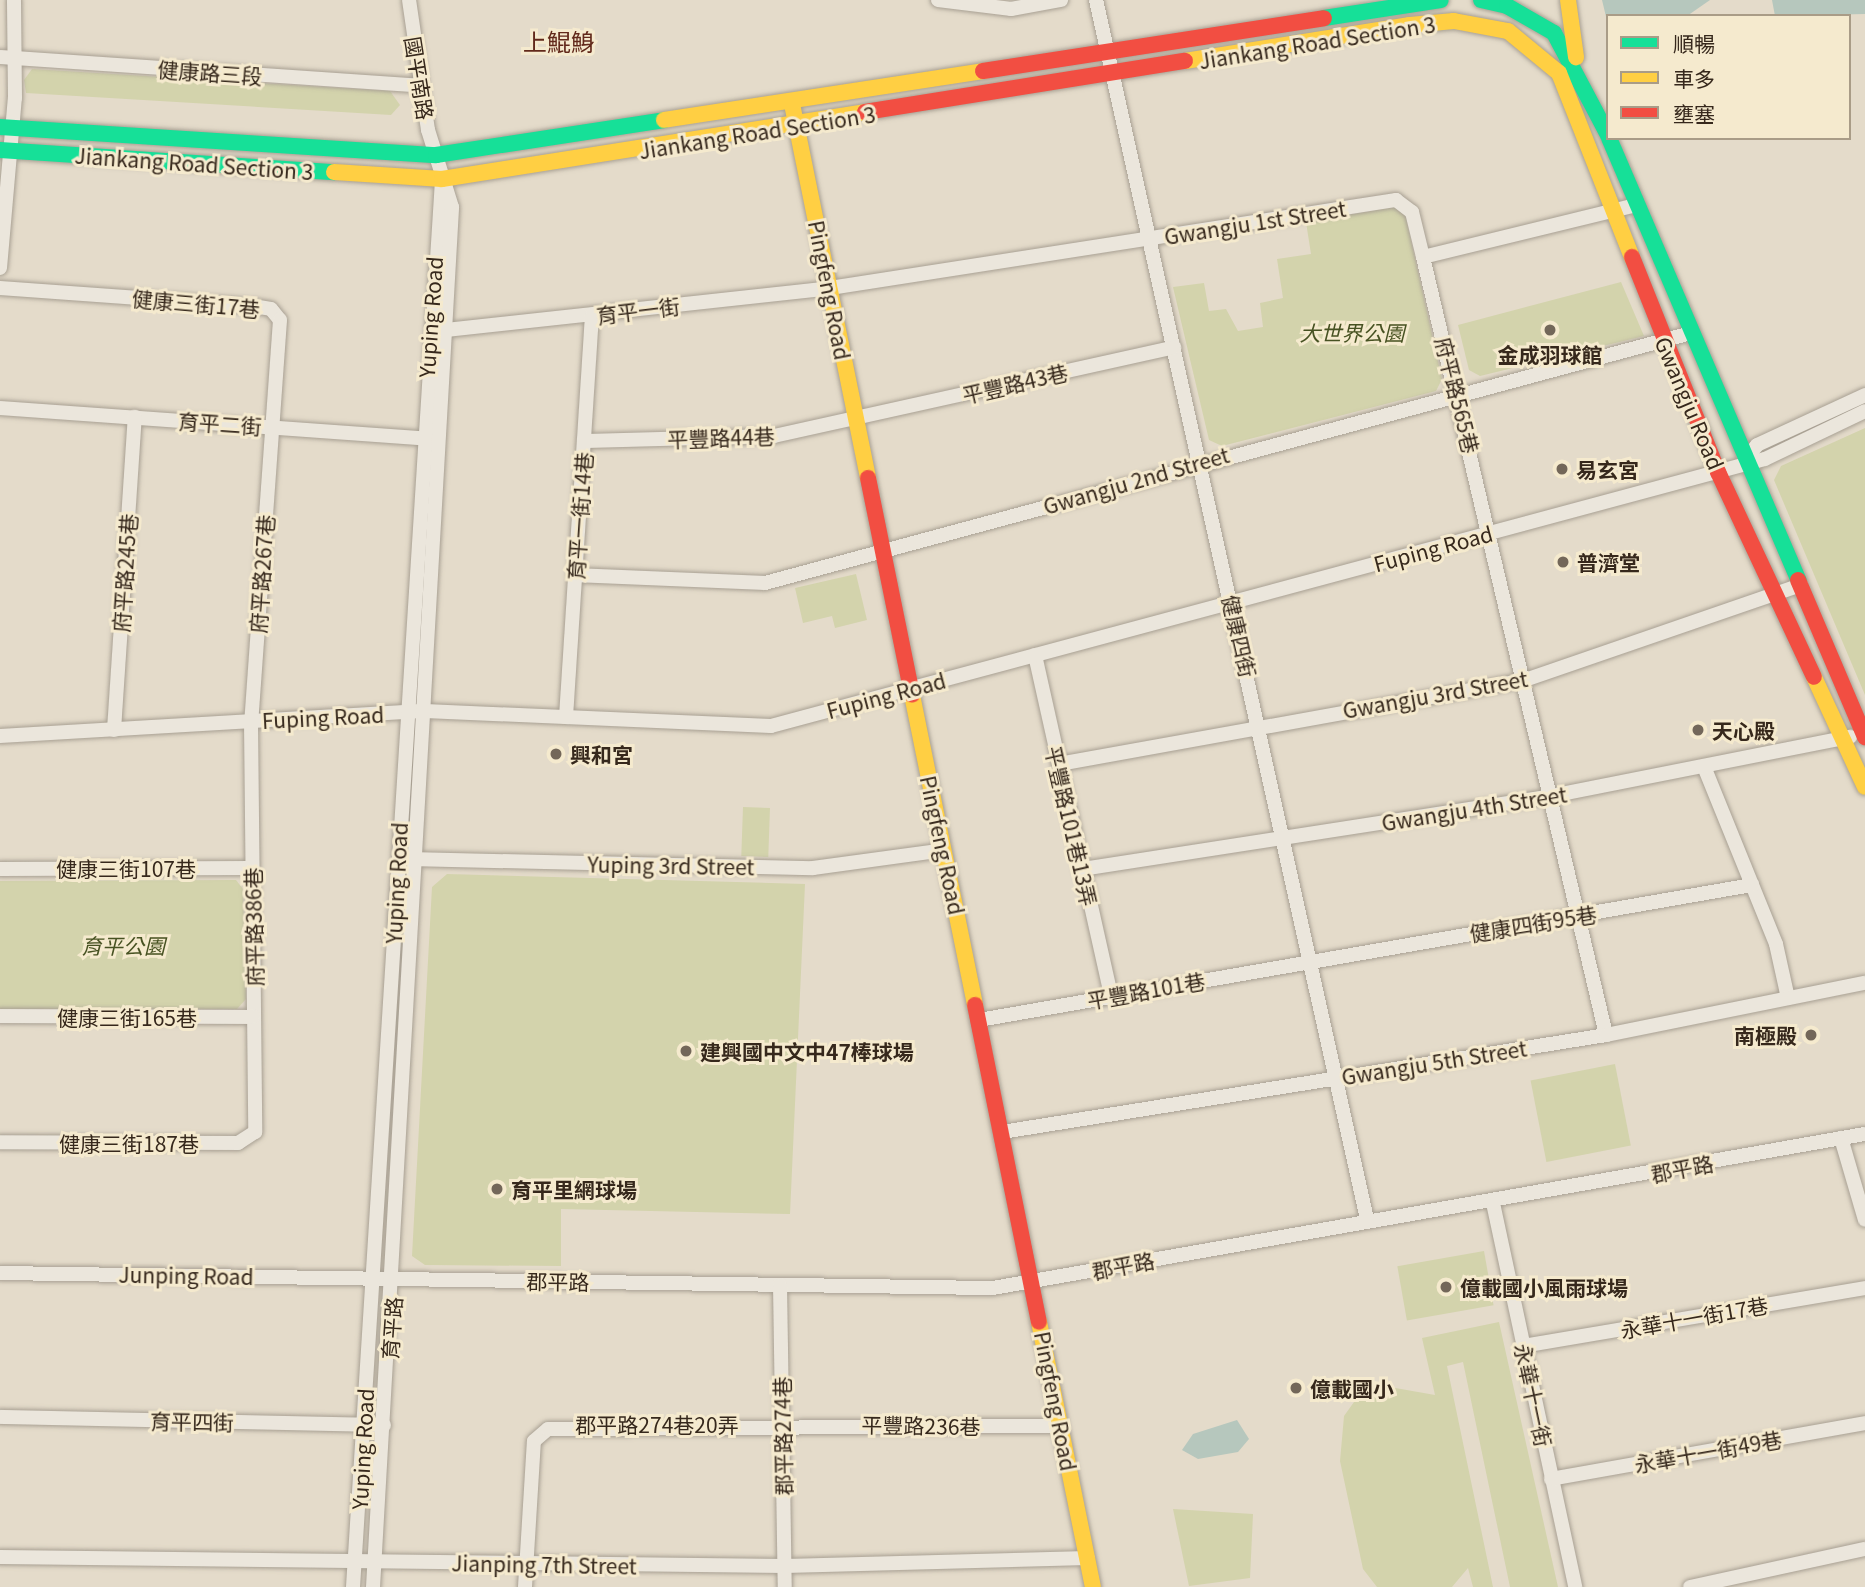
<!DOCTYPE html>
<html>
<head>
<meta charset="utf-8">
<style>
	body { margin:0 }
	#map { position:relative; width:1865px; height:1587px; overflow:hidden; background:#e4dbca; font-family:Georgia,"Noto Sans TC",serif }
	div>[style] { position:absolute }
	.green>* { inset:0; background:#d3d3ac; transform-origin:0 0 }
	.water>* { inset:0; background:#b6c7bd }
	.roads { filter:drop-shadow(0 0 2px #a8a093) drop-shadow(0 0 2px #a8a093) }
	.street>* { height:14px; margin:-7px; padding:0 7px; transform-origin:7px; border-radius:7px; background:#ebe6dc }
	.fast>* { height:16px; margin:-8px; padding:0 8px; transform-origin:8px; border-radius:8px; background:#16e098 }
	.slow>* { height:16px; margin:-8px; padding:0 8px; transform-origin:8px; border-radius:8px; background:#ffcf43 }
	.jam>* { height:16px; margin:-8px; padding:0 8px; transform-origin:8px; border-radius:8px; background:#f24e42 }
	.dots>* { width:19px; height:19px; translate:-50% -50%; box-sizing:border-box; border:4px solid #f5eace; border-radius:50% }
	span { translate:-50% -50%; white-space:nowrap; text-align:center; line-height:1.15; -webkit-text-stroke:6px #f5eace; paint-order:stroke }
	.street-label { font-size:21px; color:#36281c }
	.park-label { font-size:21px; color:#475222; font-style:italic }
	.poi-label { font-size:21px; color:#36281c; font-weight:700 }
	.left { translate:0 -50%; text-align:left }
	.right { translate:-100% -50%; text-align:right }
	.quarter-label { font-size:24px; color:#62291b }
	.legend { position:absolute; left:1606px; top:14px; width:245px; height:126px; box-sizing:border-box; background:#f5eace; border:2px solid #a99c87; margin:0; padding:9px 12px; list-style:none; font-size:21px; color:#36281c }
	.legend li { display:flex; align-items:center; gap:14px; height:35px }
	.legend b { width:35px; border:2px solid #a99c87 }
</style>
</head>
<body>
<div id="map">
	<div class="green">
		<i style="clip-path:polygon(32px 69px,390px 91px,400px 105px,391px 115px,26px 93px,24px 80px)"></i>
		<i style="clip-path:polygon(1395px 207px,1405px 214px,1442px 379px,1436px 391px,1222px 446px,1209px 440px,1173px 287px,1204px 283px,1209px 311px,1226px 309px,1238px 331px,1263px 327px,1260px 303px,1283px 298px,1277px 259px,1311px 254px,1306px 222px)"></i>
		<i style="clip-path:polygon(1621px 282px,1644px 336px,1480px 376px,1469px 370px,1458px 325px)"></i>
		<i style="clip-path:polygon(1865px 428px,1865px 695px,1774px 480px,1781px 466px)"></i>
		<i style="clip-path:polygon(856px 574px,867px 620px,835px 628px,832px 616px,803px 623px,795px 588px)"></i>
		<i style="left:743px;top:807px;width:27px;height:49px;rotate:2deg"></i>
		<i style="clip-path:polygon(447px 874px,805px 884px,790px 1214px,561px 1209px,561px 1266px,425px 1265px,412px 1256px,432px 887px)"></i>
		<i style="clip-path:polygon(236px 880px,243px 889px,246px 999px,237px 1009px,0 1009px,0 881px)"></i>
		<i style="left:1615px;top:1064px;width:83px;height:86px;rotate:79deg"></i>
		<i style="left:1484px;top:1251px;width:55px;height:88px;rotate:80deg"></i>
		<i style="clip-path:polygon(1499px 1322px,1558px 1587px,1510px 1587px,1463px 1362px,1447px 1366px,1493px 1587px,1473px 1587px,1468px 1568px,1452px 1587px,1377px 1587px,1363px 1569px,1340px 1461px,1344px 1416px,1354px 1402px,1384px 1386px,1435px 1395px,1422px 1338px)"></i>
		<i style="clip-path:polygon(1173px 1509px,1253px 1514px,1250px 1578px,1189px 1586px)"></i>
	</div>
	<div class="water">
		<i style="clip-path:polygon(1602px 0,1710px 0,1687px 16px,1608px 16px,1608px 25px)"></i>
		<i style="clip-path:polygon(1772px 0,1865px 0,1865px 14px,1775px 16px)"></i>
		<i style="clip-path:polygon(1237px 1420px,1249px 1439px,1238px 1452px,1198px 1459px,1182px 1450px,1193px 1434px)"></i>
	</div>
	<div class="roads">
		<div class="street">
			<i style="left:938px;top:0;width:74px;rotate:7deg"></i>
			<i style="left:1011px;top:9px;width:51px;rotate:-10.2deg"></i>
			<i style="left:1096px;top:0;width:1249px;rotate:77.47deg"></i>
			<i style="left:0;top:57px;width:421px;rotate:3.9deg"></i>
			<i style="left:1423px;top:257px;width:799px;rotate:76.76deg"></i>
			<i style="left:0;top:268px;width:171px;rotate:-85deg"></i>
			<i style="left:15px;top:98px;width:98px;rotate:-90.6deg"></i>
			<i style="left:0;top:288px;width:254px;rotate:4.1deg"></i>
			<i style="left:253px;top:306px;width:18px;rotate:9deg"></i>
			<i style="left:271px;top:309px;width:14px;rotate:51deg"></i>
			<i style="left:280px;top:320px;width:403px;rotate:94.1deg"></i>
			<i style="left:251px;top:722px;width:410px;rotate:89.4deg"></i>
			<i style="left:255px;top:1132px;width:20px;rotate:147deg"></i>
			<i style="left:238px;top:1143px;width:238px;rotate:-179.8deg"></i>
			<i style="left:446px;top:330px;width:386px;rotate:-6.2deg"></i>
			<i style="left:830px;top:288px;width:573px;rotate:-8.84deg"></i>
			<i style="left:1396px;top:200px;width:20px;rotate:37deg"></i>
			<i style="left:1412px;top:212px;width:46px;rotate:76.3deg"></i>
			<i style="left:1423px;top:257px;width:220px;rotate:-13.7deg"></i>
			<i style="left:0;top:408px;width:433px;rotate:4.1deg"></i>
			<i style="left:584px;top:441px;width:190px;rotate:-1.5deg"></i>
			<i style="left:774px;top:436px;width:410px;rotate:-12.5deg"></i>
			<i style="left:1745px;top:460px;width:19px;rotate:-51deg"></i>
			<i style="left:1757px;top:445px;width:119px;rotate:-24.8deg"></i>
			<i style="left:575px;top:575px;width:190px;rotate:2.4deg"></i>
			<i style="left:765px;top:583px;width:959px;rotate:-15.11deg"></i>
			<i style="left:1035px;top:655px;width:349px;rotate:77.4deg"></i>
			<i style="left:566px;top:717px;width:403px;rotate:-86.3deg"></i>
			<i style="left:114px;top:730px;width:314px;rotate:-86.2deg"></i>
			<i style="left:0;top:736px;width:426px;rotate:-3.4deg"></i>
			<i style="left:425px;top:711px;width:346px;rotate:2.5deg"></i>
			<i style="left:771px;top:726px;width:1029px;rotate:-15.04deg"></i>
			<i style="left:1765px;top:459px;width:111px;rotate:-25.6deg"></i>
			<i style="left:1059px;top:764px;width:474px;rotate:-10.2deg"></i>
			<i style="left:1525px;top:680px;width:292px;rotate:-19deg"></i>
			<i style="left:1705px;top:769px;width:189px;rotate:67.9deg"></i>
			<i style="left:1776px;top:944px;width:55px;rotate:77.5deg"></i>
			<i style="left:409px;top:859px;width:404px;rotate:1.3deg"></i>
			<i style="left:813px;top:868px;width:132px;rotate:-7.8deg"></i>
			<i style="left:0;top:869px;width:252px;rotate:-0.2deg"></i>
			<i style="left:1082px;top:869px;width:475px;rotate:-8.8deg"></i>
			<i style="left:1551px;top:796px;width:305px;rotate:-11.2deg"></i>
			<i style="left:0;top:1016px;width:253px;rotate:0.2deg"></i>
			<i style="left:979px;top:1020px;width:785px;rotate:-9.91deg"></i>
			<i style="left:1002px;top:1132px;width:612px;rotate:-9.12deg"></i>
			<i style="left:1606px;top:1035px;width:264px;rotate:-11.4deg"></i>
			<i style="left:1841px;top:1138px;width:85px;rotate:73.7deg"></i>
			<i style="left:1493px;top:1203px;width:393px;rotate:77.9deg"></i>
			<i style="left:0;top:1273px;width:993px;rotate:0.87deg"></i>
			<i style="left:993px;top:1288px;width:885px;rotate:-10.02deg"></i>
			<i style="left:780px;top:1285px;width:302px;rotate:89.1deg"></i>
			<i style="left:1523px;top:1346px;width:347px;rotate:-9.6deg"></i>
			<i style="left:0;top:1417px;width:384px;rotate:1.2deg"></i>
			<i style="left:1551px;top:1479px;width:319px;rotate:-10.1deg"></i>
			<i style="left:0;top:1557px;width:785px;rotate:0.66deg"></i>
			<i style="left:785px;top:1566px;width:303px;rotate:-1.5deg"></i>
			<i style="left:353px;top:1587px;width:1409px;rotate:-86.38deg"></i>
			<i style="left:373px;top:1587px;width:1382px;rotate:-86.72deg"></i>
			<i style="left:452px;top:207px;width:81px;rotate:-107.3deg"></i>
			<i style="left:428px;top:130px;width:131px;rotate:-98.3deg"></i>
			<i style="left:525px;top:1587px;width:146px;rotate:-86.5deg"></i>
			<i style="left:534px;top:1441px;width:18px;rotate:-41deg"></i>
			<i style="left:548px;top:1429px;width:513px;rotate:-0.34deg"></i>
			<i style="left:1690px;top:1587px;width:179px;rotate:-12.3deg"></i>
		</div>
		<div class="fast">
			<i style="left:1481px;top:0;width:27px;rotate:13deg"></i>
			<i style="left:1507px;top:6px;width:54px;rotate:29.9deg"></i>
			<i style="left:1554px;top:33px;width:115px;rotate:62.1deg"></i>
			<i style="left:1324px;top:18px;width:118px;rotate:-8.7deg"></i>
			<i style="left:0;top:127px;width:437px;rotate:3.7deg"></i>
			<i style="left:436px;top:155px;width:231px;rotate:-8.7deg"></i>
			<i style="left:1609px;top:138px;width:481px;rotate:66.8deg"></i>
			<i style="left:0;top:150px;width:335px;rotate:3.8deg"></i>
		</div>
		<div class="slow">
			<i style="left:1568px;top:0;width:58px;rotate:82deg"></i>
			<i style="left:1185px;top:61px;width:228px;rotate:-9.1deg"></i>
			<i style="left:1410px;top:25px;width:44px;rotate:-5.2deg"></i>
			<i style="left:1454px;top:21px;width:55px;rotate:10.5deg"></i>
			<i style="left:1508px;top:31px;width:66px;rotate:39.5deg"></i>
			<i style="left:1559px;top:73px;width:198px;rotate:68.4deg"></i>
			<i style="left:792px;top:104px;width:382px;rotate:78.5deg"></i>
			<i style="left:664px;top:120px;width:323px;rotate:-8.7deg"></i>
			<i style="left:334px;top:172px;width:108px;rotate:3.7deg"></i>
			<i style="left:442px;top:179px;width:428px;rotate:-9deg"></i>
			<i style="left:1814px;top:677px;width:121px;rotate:65.1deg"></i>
			<i style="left:912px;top:695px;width:316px;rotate:78.5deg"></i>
			<i style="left:1039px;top:1322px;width:270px;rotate:78.5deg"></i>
		</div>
		<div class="jam">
			<i style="left:983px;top:71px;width:345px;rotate:-8.8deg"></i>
			<i style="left:865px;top:112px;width:324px;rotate:-9.1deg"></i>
			<i style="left:1632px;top:257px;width:232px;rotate:68.2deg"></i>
			<i style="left:1718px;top:472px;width:226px;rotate:64.9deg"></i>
			<i style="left:868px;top:478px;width:221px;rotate:78.5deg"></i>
			<i style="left:1798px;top:580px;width:171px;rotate:66.9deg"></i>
			<i style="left:975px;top:1005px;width:323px;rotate:78.6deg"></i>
		</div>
	</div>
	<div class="dots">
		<i style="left:1550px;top:330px;background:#736759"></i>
		<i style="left:1562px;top:469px;background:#736759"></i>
		<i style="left:1563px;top:562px;background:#736759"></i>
		<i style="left:1698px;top:730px;background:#736759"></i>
		<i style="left:556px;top:754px;background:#736759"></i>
		<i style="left:1811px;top:1035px;background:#736759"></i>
		<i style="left:686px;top:1051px;background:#736759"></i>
		<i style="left:497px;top:1189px;background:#736759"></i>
		<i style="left:1446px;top:1287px;background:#736759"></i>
		<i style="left:1296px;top:1388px;background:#736759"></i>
	</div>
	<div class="street-label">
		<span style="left:1317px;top:42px;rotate:-9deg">Jiankang Road Section 3</span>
		<span style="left:210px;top:72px;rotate:4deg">健康路三段</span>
		<span style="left:420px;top:78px;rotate:81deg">國平南路</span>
		<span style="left:757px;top:132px;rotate:-9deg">Jiankang Road Section 3</span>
		<span style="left:194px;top:163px;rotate:4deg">Jiankang Road Section 3</span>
		<span style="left:1255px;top:222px;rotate:-9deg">Gwangju 1st Street</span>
		<span style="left:830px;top:290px;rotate:79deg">Pingfeng Road</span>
		<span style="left:196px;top:303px;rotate:5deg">健康三街17巷</span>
		<span style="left:638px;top:310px;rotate:-7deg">育平一街</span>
		<span style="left:430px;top:317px;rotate:-86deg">Yuping Road</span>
		<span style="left:1015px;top:383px;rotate:-13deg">平豐路43巷</span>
		<span style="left:1458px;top:395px;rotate:76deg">府平路565巷</span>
		<span style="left:1690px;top:403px;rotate:67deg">Gwangju Road</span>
		<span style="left:220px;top:423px;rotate:4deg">育平二街</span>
		<span style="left:721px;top:437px;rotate:-2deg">平豐路44巷</span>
		<span style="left:1136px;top:480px;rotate:-16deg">Gwangju 2nd Street</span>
		<span style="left:579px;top:516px;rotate:-86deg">育平一街14巷</span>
		<span style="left:1433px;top:548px;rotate:-15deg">Fuping Road</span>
		<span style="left:124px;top:573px;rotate:-86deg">府平路245巷</span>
		<span style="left:261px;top:574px;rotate:-86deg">府平路267巷</span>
		<span style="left:1240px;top:636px;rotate:77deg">健康四街</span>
		<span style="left:1435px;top:694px;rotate:-10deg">Gwangju 3rd Street</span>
		<span style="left:886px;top:695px;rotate:-15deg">Fuping Road</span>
		<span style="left:323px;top:717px;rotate:-3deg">Fuping Road</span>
		<span style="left:1474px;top:808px;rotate:-9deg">Gwangju 4th Street</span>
		<span style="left:1072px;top:826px;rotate:77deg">平豐路101巷13弄</span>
		<span style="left:943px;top:845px;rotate:78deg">Pingfeng Road</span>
		<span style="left:671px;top:865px;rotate:1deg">Yuping 3rd Street</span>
		<span style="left:126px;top:868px">健康三街107巷</span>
		<span style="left:396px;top:883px;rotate:-87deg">Yuping Road</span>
		<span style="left:1533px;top:923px;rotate:-9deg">健康四街95巷</span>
		<span style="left:253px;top:927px;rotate:-91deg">府平路386巷</span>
		<span style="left:1146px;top:990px;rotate:-10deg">平豐路101巷</span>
		<span style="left:127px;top:1017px">健康三街165巷</span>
		<span style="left:1434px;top:1062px;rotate:-9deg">Gwangju 5th Street</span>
		<span style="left:129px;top:1143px">健康三街187巷</span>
		<span style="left:1682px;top:1168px;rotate:-11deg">郡平路</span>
		<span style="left:1123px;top:1265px;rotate:-11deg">郡平路</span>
		<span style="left:186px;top:1275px;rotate:1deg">Junping Road</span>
		<span style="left:558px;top:1281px;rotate:1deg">郡平路</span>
		<span style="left:1694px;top:1317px;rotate:-10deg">永華十一街17巷</span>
		<span style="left:391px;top:1328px;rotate:-86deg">育平路</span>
		<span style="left:1534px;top:1395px;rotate:78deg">永華十一街</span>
		<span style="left:1056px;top:1401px;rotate:79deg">Pingfeng Road</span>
		<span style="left:192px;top:1421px;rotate:1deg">育平四街</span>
		<span style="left:657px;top:1424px">郡平路274巷20弄</span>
		<span style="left:921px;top:1425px;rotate:1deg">平豐路236巷</span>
		<span style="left:782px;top:1436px;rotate:-91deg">郡平路274巷</span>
		<span style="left:362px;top:1449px;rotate:-87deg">Yuping Road</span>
		<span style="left:1708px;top:1451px;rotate:-10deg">永華十一街49巷</span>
		<span style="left:544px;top:1564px;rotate:1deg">Jianping 7th Street</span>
	</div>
	<div class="park-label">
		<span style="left:1352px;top:332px">大世界公園</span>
		<span style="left:123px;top:945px">育平公園</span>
	</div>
	<div class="poi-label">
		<span style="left:1550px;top:354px">金成羽球館</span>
		<span class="left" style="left:1576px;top:469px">易玄宮</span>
		<span class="left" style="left:1577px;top:562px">普濟堂</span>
		<span class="left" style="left:1712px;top:730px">天心殿</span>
		<span class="left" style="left:570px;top:754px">興和宮</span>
		<span class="right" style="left:1797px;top:1035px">南極殿</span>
		<span class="left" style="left:700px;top:1051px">建興國中文中47棒球場</span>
		<span class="left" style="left:511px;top:1189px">育平里網球場</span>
		<span class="left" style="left:1460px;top:1287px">億載國小風雨球場</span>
		<span class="left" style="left:1310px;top:1388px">億載國小</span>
	</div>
	<div class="quarter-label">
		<span style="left:559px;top:41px">上鯤鯓</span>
	</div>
	<ul class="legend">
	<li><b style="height:9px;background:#16e098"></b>順暢</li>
	<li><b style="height:9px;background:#ffcf43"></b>車多</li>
	<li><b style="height:9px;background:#f24e42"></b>壅塞</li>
	</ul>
</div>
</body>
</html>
